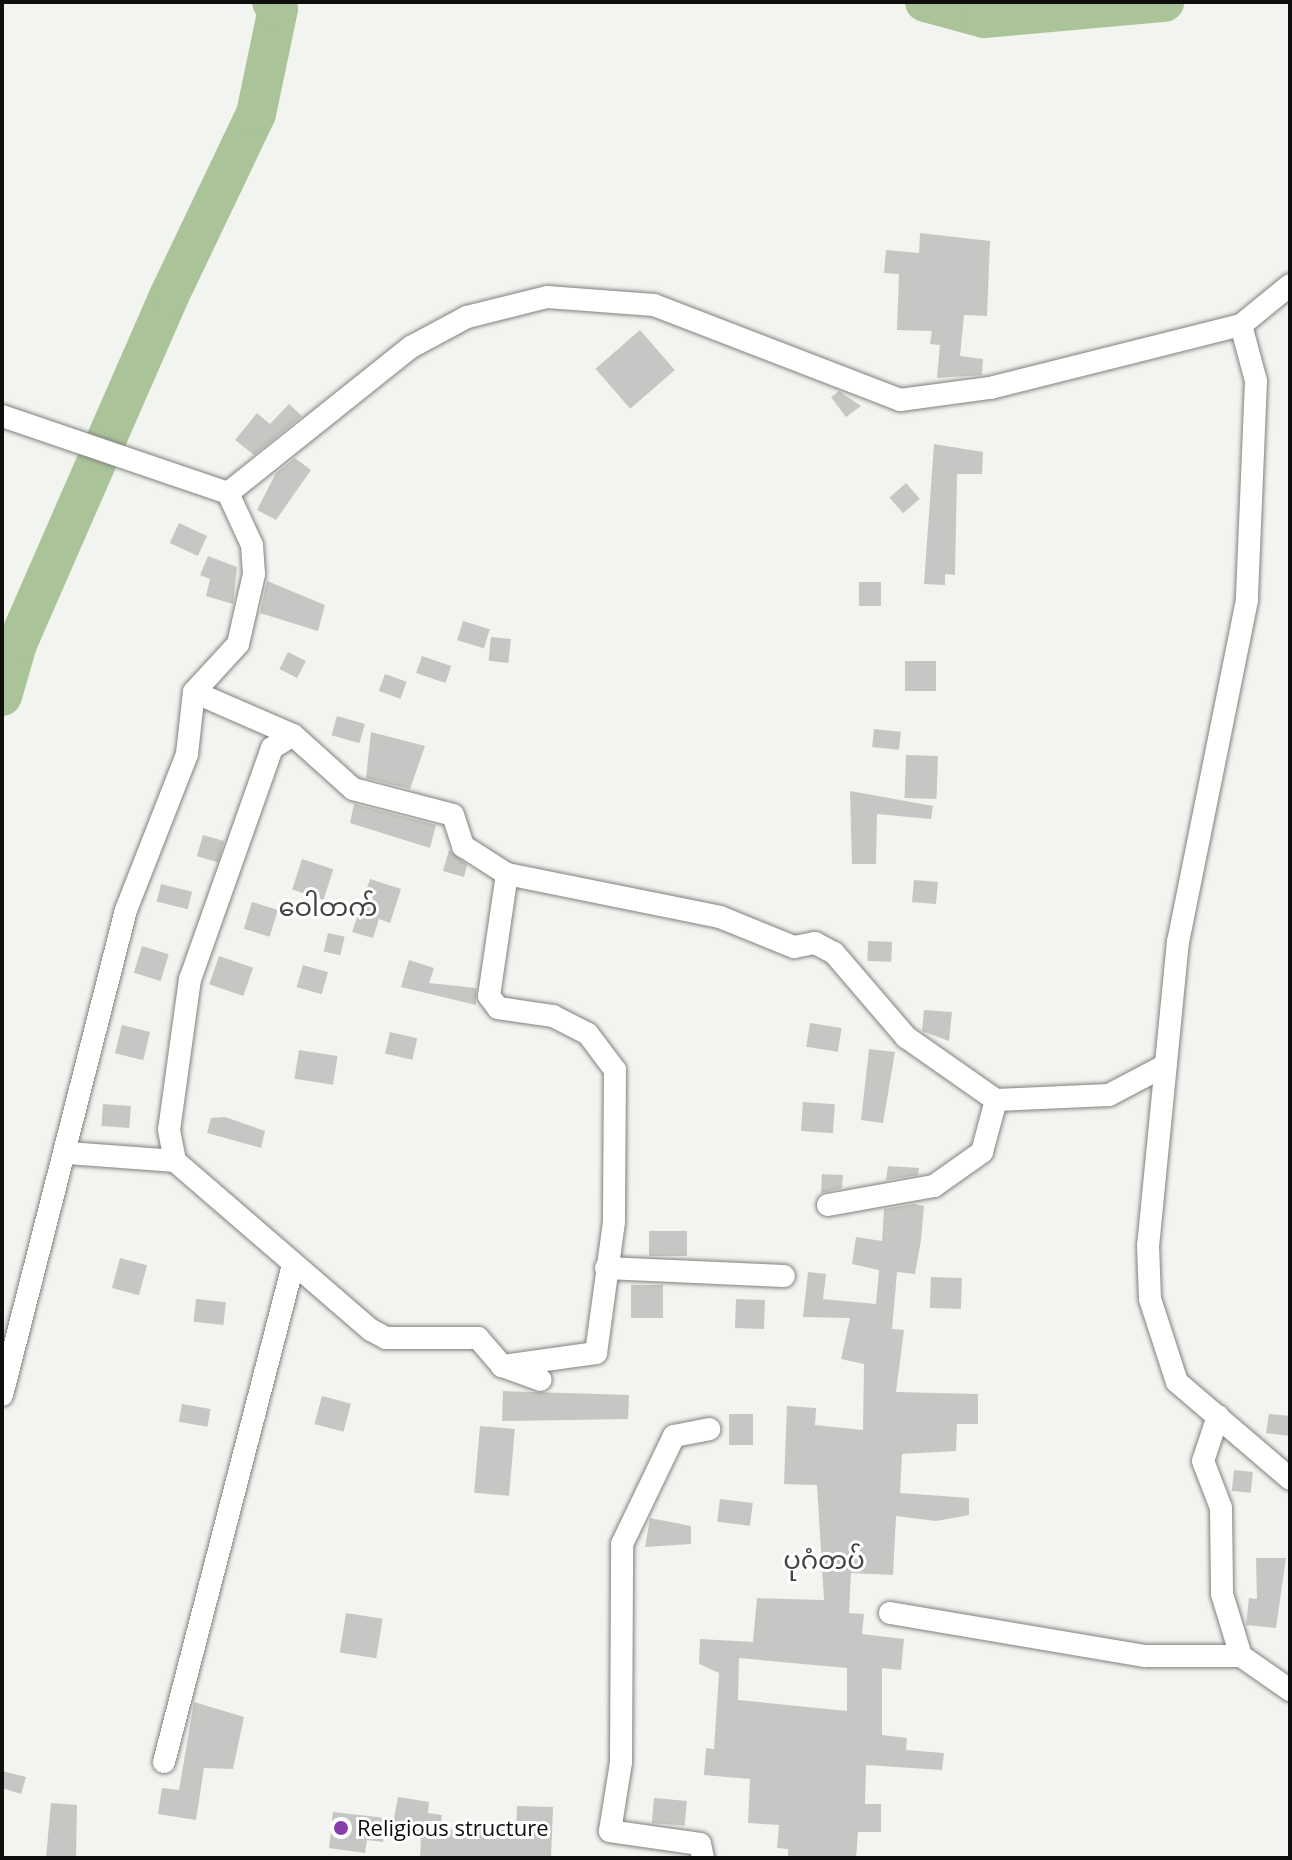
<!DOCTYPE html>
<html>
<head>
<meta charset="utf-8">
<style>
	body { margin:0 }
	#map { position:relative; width:1292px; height:1860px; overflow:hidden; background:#f2f4f0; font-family:"Open Sans","Noto Sans Myanmar",sans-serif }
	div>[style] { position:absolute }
	.river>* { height:40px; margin:-20px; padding:0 20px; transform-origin:20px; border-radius:20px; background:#abc399 }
	.building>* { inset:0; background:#c5c7c4; transform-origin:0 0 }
	.roads { filter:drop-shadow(0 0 2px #80827f) drop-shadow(0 0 2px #80827f) }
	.street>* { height:22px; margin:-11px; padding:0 11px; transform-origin:11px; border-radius:11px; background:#fff }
	.dots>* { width:22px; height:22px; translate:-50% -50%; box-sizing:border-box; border:4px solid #fff; border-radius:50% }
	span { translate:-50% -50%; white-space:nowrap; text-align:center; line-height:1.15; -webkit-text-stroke:6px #fff; paint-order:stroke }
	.poi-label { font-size:22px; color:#0d0e0d }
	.left { translate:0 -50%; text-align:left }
	.quarter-label { font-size:26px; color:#424341 }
	.frame { position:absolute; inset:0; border:4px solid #0d0e0d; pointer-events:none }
</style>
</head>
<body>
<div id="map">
	<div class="river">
		<i style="left:925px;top:2px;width:61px;rotate:15.2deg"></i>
		<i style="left:984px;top:18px;width:181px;rotate:-5.1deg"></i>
		<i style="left:2px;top:696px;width:54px;rotate:-73.9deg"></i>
		<i style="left:17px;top:644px;width:382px;rotate:-66.4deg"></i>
		<i style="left:170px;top:294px;width:199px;rotate:-64.5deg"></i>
		<i style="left:256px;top:114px;width:107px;rotate:-78.2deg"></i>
		<i style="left:278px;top:9px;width:9px;rotate:-131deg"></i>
	</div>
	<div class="building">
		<i style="clip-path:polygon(920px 233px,990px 241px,987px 316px,964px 315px,960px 356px,983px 359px,982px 375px,937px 378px,940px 345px,930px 344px,932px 331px,897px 330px,899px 274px,884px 273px,886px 250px,919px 253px)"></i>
		<i style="left:640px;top:330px;width:53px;height:59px;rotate:49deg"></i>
		<i style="clip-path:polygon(839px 391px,861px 406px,846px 417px,831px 397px)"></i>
		<i style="clip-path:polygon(289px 404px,302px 416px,254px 455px,235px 440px,257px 413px,270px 424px)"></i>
		<i style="clip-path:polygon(934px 444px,983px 452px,982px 474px,957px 474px,955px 575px,945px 574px,945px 585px,924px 584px)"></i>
		<i style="clip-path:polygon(295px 458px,311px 470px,276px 520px,257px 510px,276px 473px)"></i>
		<i style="left:906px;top:483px;width:21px;height:22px;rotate:49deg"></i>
		<i style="left:179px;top:523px;width:31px;height:22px;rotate:25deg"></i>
		<i style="clip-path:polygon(208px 556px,237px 567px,233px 604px,206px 596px,210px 579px,200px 575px)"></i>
		<i style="clip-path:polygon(267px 581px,325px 605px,318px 631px,260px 613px)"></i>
		<i style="left:859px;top:582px;width:22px;height:24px"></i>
		<i style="left:463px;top:621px;width:28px;height:20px;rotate:17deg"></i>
		<i style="left:491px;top:637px;width:20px;height:24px;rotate:6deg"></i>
		<i style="left:288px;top:652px;width:20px;height:19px;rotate:27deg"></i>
		<i style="left:422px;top:656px;width:31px;height:18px;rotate:19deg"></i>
		<i style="left:905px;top:661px;width:31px;height:30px"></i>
		<i style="left:385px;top:674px;width:23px;height:18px;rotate:20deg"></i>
		<i style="left:337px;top:716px;width:29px;height:20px;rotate:16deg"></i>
		<i style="left:874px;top:729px;width:27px;height:18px;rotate:6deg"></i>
		<i style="clip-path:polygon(371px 732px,425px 746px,410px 789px,366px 778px)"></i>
		<i style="left:906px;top:755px;width:32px;height:43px;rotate:2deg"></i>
		<i style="clip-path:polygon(850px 791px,933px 806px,931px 819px,877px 814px,876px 864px,852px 864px)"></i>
		<i style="clip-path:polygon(354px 804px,436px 825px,430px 848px,350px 823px)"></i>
		<i style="left:203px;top:835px;width:22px;height:22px;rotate:16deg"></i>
		<i style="clip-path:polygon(449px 850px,467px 865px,464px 877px,443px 871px)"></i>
		<i style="left:302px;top:859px;width:33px;height:32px;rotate:18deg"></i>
		<i style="clip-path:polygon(370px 879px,401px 889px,390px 923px,379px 919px,373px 938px,352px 932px)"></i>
		<i style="left:914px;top:880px;width:24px;height:22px;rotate:5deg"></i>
		<i style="left:161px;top:884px;width:32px;height:18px;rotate:14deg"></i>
		<i style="left:252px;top:902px;width:27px;height:28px;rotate:17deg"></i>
		<i style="left:328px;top:933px;width:17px;height:19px;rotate:13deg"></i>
		<i style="left:868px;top:941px;width:24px;height:20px;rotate:2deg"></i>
		<i style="left:142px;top:946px;width:28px;height:28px;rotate:17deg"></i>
		<i style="left:219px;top:956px;width:36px;height:30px;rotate:19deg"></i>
		<i style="clip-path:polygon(409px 960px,434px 968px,429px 983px,476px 988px,476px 1005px,401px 987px)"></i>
		<i style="left:303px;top:965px;width:26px;height:23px;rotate:16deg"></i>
		<i style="clip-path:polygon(924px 1010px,952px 1012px,949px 1041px,922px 1031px)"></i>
		<i style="left:810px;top:1023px;width:32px;height:24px;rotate:9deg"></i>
		<i style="left:122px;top:1025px;width:29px;height:29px;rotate:14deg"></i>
		<i style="left:390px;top:1032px;width:28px;height:22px;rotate:13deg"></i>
		<i style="clip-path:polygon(869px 1049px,895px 1052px,883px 1123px,861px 1120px)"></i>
		<i style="left:299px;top:1050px;width:39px;height:29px;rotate:9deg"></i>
		<i style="left:803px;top:1102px;width:32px;height:29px;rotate:4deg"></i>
		<i style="left:103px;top:1104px;width:28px;height:22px;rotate:4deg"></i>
		<i style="clip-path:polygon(225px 1117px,265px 1131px,261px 1148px,207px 1133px,211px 1118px)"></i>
		<i style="clip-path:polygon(888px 1166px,919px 1168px,918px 1175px,886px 1180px)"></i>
		<i style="clip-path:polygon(822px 1174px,843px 1175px,842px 1188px,821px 1193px)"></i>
		<i style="clip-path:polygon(evenodd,914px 1204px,924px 1206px,921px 1240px,915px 1274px,897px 1272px,892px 1329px,904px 1330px,896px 1392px,978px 1394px,978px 1424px,957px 1424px,956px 1451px,902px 1454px,900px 1493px,969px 1498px,969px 1515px,936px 1521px,896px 1516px,893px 1575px,851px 1573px,849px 1613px,864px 1614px,862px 1634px,904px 1639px,901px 1670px,882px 1668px,882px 1735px,907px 1738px,906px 1750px,944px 1753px,942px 1770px,866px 1765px,865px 1804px,881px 1804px,881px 1832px,858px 1832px,856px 1858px,788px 1858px,788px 1849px,777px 1848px,779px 1825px,748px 1823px,750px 1779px,704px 1775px,706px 1748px,714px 1749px,719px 1673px,699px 1664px,700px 1639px,753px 1642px,757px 1598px,824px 1600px,817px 1485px,784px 1484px,787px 1406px,816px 1408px,815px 1425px,863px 1430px,864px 1364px,841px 1359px,850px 1318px,803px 1317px,808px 1272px,826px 1274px,823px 1299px,876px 1304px,879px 1270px,852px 1264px,856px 1237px,882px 1241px,884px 1209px,914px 1204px,739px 1658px,847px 1668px,847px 1711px,738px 1700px,739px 1658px)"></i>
		<i style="left:649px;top:1231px;width:38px;height:25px"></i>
		<i style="left:120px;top:1258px;width:28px;height:31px;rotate:15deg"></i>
		<i style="left:931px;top:1277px;width:31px;height:31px;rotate:2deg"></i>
		<i style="left:631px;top:1285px;width:32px;height:33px"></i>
		<i style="left:196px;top:1299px;width:30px;height:23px;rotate:6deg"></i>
		<i style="left:736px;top:1299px;width:29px;height:29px;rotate:2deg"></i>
		<i style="clip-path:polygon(503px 1391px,629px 1395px,628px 1419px,502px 1421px)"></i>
		<i style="left:322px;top:1396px;width:30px;height:29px;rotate:15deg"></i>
		<i style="left:182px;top:1404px;width:29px;height:18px;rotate:10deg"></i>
		<i style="left:729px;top:1414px;width:24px;height:31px"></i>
		<i style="clip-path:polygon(1269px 1414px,1290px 1416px,1290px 1436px,1266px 1433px)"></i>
		<i style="left:480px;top:1426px;width:35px;height:67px;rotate:5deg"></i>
		<i style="left:1234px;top:1470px;width:19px;height:21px;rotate:6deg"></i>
		<i style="left:720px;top:1499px;width:33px;height:23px;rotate:7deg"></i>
		<i style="clip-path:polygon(650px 1518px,691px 1526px,691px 1544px,645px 1547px)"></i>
		<i style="clip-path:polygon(1256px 1558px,1286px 1558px,1276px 1628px,1246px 1625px,1249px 1598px,1257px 1599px)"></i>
		<i style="left:346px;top:1613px;width:37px;height:40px;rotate:9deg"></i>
		<i style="clip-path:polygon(194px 1702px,244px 1717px,233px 1769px,204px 1768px,196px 1820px,158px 1814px,162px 1788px,179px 1790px)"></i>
		<i style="clip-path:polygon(2px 1771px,26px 1777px,21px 1794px,2px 1788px)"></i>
		<i style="clip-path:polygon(398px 1797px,429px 1802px,428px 1813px,442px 1815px,440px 1828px,479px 1833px,480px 1827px,516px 1831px,517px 1806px,553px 1807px,551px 1858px,420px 1858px,421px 1839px,391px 1834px)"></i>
		<i style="left:654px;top:1798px;width:33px;height:25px;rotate:5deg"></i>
		<i style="clip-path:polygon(51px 1803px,77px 1805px,76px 1858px,46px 1858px)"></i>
		<i style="clip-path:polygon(333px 1812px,386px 1818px,383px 1842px,367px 1840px,365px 1853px,329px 1848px)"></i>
	</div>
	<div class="roads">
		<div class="street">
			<i style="left:1241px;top:325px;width:58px;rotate:75deg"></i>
			<i style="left:1256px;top:381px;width:219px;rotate:92.4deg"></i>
			<i style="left:1247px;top:600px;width:348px;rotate:101.4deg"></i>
			<i style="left:1178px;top:941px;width:305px;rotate:95.6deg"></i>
			<i style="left:1148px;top:1245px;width:54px;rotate:87.9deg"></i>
			<i style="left:1150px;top:1299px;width:87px;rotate:72deg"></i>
			<i style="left:1177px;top:1382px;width:149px;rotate:40.6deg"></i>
			<i style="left:2px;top:416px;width:239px;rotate:18.8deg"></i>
			<i style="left:228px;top:493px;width:234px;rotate:-38.6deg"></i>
			<i style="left:411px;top:347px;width:64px;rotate:-28.2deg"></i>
			<i style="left:467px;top:317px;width:82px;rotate:-14deg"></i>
			<i style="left:547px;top:297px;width:107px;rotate:4.3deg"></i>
			<i style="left:654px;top:305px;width:264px;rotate:21.1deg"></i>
			<i style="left:900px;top:400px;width:91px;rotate:-7.6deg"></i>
			<i style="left:990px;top:388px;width:259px;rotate:-14.1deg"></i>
			<i style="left:1241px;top:325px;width:63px;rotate:-39.2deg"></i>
			<i style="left:194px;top:692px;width:108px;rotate:23.5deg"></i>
			<i style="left:293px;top:735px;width:81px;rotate:42deg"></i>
			<i style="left:353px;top:789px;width:103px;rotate:14.6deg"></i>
			<i style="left:453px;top:815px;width:33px;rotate:72deg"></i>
			<i style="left:463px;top:846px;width:52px;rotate:32.5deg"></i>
			<i style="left:507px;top:874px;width:123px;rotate:98.4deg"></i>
			<i style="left:489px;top:996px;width:15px;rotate:53deg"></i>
			<i style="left:498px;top:1008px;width:56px;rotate:8.3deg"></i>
			<i style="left:553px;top:1016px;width:39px;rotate:27deg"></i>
			<i style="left:588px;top:1034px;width:45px;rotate:53.1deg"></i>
			<i style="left:615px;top:1070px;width:152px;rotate:90.4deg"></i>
			<i style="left:614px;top:1222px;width:132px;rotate:97.8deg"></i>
			<i style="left:596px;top:1353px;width:95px;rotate:172.1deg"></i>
			<i style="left:293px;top:735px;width:25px;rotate:148deg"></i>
			<i style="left:272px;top:748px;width:245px;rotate:109.5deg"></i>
			<i style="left:190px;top:979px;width:152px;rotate:97.9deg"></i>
			<i style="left:169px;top:1130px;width:32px;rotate:79deg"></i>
			<i style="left:175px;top:1161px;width:259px;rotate:40.8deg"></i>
			<i style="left:371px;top:1330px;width:17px;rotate:28deg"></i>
			<i style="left:386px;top:1338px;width:92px"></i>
			<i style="left:478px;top:1338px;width:37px;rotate:49deg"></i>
			<i style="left:502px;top:1366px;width:41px;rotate:19.7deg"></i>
			<i style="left:507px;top:874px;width:217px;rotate:11.4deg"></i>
			<i style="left:720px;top:917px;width:80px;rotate:22.1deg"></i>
			<i style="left:794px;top:947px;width:21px;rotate:-11deg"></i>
			<i style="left:815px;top:943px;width:21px;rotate:28deg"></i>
			<i style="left:834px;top:953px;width:111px;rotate:49.4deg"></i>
			<i style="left:906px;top:1037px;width:110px;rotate:35deg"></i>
			<i style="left:69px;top:1153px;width:106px;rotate:4.3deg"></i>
			<i style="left:828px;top:1205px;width:108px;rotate:-10.2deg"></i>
			<i style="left:934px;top:1186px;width:59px;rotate:-35.3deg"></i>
			<i style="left:982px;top:1152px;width:54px;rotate:-74.9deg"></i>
			<i style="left:996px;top:1100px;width:113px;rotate:-2.5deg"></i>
			<i style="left:1109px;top:1095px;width:64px;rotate:-27.8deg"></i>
			<i style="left:606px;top:1268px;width:178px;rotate:2.6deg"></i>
			<i style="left:2px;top:1395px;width:501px;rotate:-75.66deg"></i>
			<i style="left:126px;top:910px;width:168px;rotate:-68.6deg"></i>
			<i style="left:187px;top:754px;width:62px;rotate:-83.6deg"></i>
			<i style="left:194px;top:692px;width:65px;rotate:-47.5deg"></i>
			<i style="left:238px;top:644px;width:72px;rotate:-77.1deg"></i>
			<i style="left:254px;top:574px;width:29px;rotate:-94deg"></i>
			<i style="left:252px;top:545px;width:57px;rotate:-114.8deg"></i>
			<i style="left:1218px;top:1416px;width:47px;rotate:108.4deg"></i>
			<i style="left:1203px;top:1461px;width:50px;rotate:69deg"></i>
			<i style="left:1221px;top:1508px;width:86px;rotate:89.3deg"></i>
			<i style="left:1222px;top:1594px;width:65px;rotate:73deg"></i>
			<i style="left:1241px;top:1656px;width:60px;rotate:34.8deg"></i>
			<i style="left:890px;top:1613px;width:259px;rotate:9.6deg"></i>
			<i style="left:1145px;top:1656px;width:96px"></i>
			<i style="left:164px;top:1762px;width:513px;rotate:-75.45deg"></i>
			<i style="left:703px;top:1858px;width:14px;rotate:-102deg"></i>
			<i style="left:700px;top:1844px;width:91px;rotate:-171.8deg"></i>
			<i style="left:610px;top:1831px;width:70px;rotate:-80.9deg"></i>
			<i style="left:621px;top:1762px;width:218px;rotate:-89.7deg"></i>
			<i style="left:622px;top:1544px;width:120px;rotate:-64.3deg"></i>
			<i style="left:674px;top:1436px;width:36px;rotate:-11deg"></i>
		</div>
	</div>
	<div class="dots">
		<i style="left:341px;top:1828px;background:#883daf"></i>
	</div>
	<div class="poi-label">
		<span class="left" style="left:357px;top:1828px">Religious structure</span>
	</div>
	<div class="quarter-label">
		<span style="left:328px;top:907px">ဝေါတက်</span>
		<span style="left:824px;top:1560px">ပုဂံတပ်</span>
	</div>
	<div class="frame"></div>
</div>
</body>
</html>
